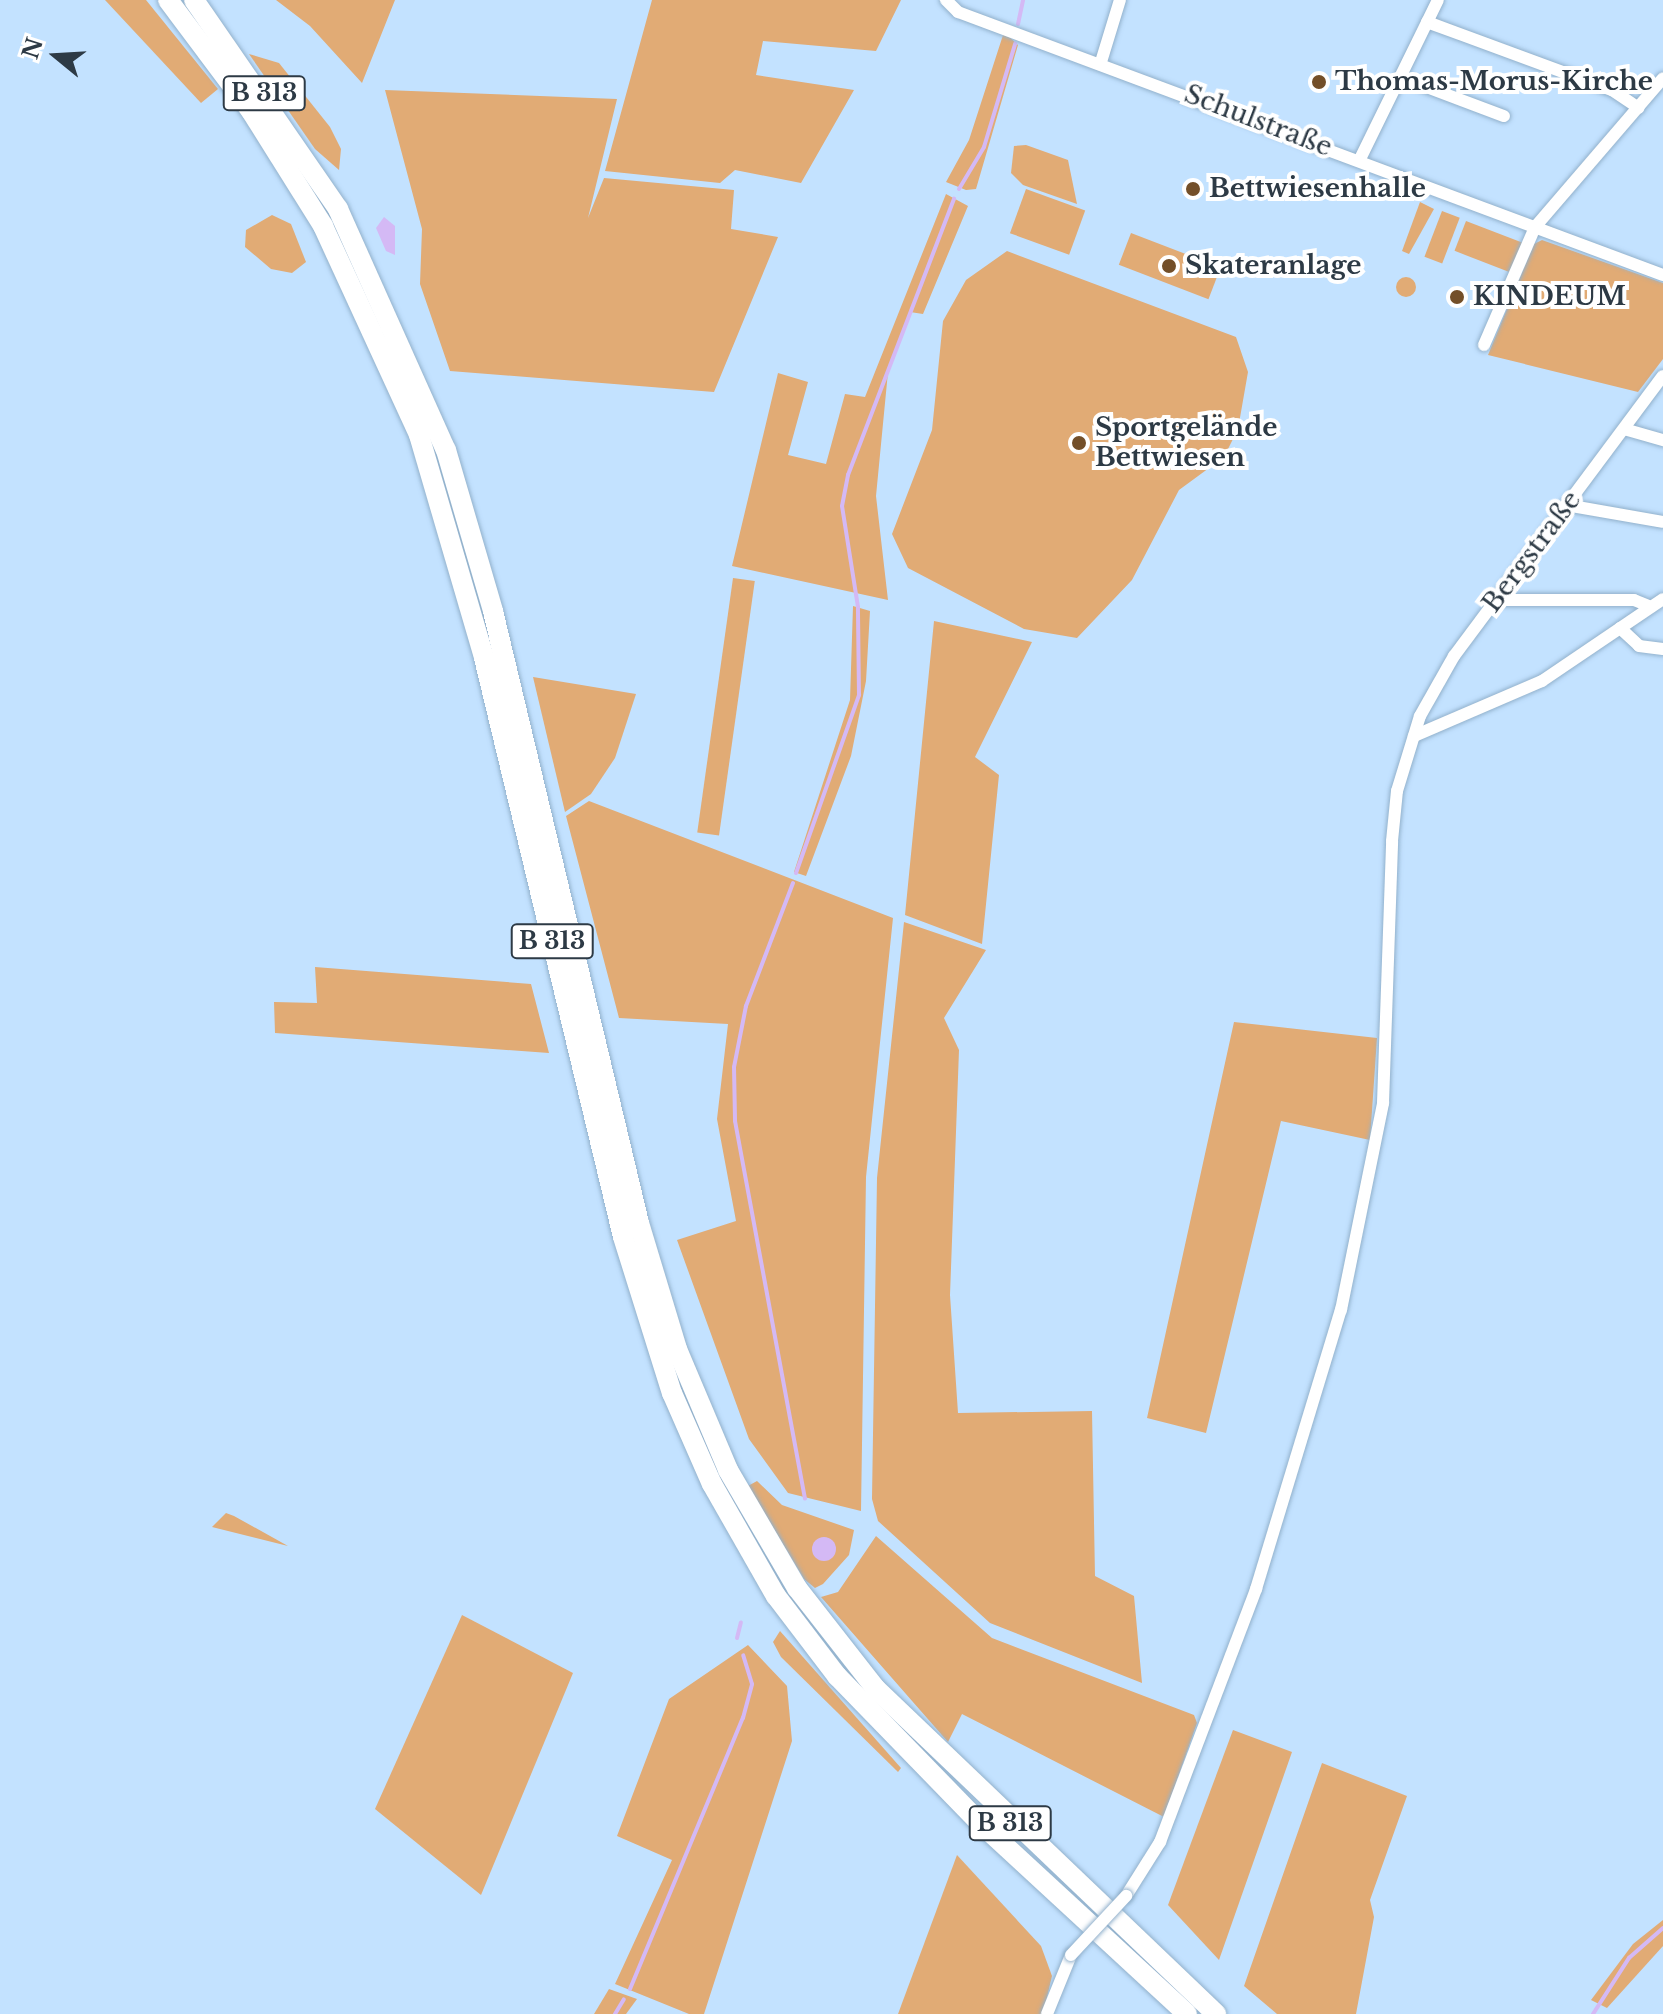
<!DOCTYPE html>
<html>
<head>
<meta charset="utf-8">
<style>
	body { margin:0 }
	#map { position:relative; width:1663px; height:2014px; overflow:hidden; background:#c3e2ff; font-family:"Libre Baskerville",serif }
	div>[style] { position:absolute }
	.green>* { inset:0; background:#e1ab75; transform-origin:0 0 }
	.round { border-radius:50% }
	.water>* { inset:0; background:#d4b9f5 }
	.stream>* { height:4px; margin:-2px; padding:0 2px; transform-origin:2px; border-radius:2px; background:#d4b9f5 }
	.roads { filter:drop-shadow(0 0 2px #92b1cc) drop-shadow(0 0 2px #92b1cc) }
	.minor>* { height:12px; margin:-6px; padding:0 6px; transform-origin:6px; border-radius:6px; background:#fff }
	.trunk>* { height:20px; margin:-10px; padding:0 10px; transform-origin:10px; border-radius:10px; background:#fff }
	.bridges { filter:drop-shadow(0 0 2px #92b1cc) drop-shadow(0 0 2px #92b1cc) }
	.minor-bridge>* { height:12px; margin:-6px; padding:0 6px; transform-origin:6px; border-radius:6px; background:#fff }
	.dots>* { width:22px; height:22px; translate:-50% -50%; box-sizing:border-box; border:4px solid #fff; border-radius:50% }
	span { translate:-50% -50%; white-space:nowrap; text-align:center; line-height:1.15; -webkit-text-stroke:8px #fff; paint-order:stroke }
	.shield-label span { padding:2px 6px; background:#fff; border:2px solid; border-radius:6px; -webkit-text-stroke-width:0 }
	.shield-label { font-size:24px; color:#2d3a45; font-weight:700 }
	.poi-label { font-size:26px; color:#2d3a45; font-weight:700 }
	.left { translate:0 -50%; text-align:left }
	.street-label { font-size:26px; color:#2d3a45 }
	.north { position:absolute; left:16px; top:16px; width:80px; height:80px; -webkit-text-stroke:6px #fff; paint-order:stroke; rotate:288deg; font-size:22px; font-weight:700; line-height:32px; text-align:center; color:#2d3a45 }
	.north::after { content:''; display:block; margin:auto; width:28px; height:36px; background:#2d3a45; clip-path:polygon(50% 0,100% 100%,50% 72%,0 100%) }
</style>
</head>
<body>
<div id="map">
	<div class="green">
		<i style="clip-path:polygon(105px 0,146px 0,218px 89px,201px 103px)"></i>
		<i style="clip-path:polygon(276px 0,395px 0,362px 83px,310px 26px)"></i>
		<i style="clip-path:polygon(652px 0,901px 0,876px 51px,763px 41px,756px 75px,854px 90px,801px 183px,735px 170px,720px 183px,605px 171px)"></i>
		<i style="clip-path:polygon(1004px 32px,1018px 45px,976px 189px,966px 190px,946px 182px,969px 140px)"></i>
		<i style="clip-path:polygon(249px 54px,279px 63px,330px 127px,341px 149px,339px 170px,315px 149px)"></i>
		<i style="clip-path:polygon(385px 90px,617px 99px,588px 218px,604px 178px,734px 190px,731px 229px,778px 237px,714px 392px,450px 371px,420px 284px,422px 229px)"></i>
		<i style="clip-path:polygon(1026px 145px,1068px 160px,1077px 204px,1023px 185px,1011px 173px,1014px 146px)"></i>
		<i style="left:1026px;top:189px;width:63px;height:47px;rotate:20deg"></i>
		<i style="clip-path:polygon(946px 194px,968px 206px,923px 314px,910px 312px,888px 372px,876px 496px,888px 600px,732px 566px,778px 373px,808px 382px,788px 455px,826px 464px,845px 394px,865px 397px)"></i>
		<i style="clip-path:polygon(1420px 202px,1434px 209px,1409px 254px,1402px 251px)"></i>
		<i style="left:1442px;top:211px;width:19px;height:49px;rotate:21deg"></i>
		<i style="clip-path:polygon(272px 215px,291px 224px,306px 262px,292px 273px,271px 269px,245px 247px,246px 230px)"></i>
		<i style="left:1466px;top:221px;width:60px;height:32px;rotate:21deg"></i>
		<i style="left:1131px;top:233px;width:96px;height:34px;rotate:21deg"></i>
		<i style="clip-path:polygon(1542px 240px,1663px 283px,1663px 359px,1638px 392px,1488px 355px,1534px 244px)"></i>
		<i style="clip-path:polygon(1007px 251px,1236px 337px,1248px 372px,1238px 429px,1224px 457px,1179px 490px,1132px 580px,1077px 638px,1024px 629px,908px 568px,892px 534px,932px 430px,943px 321px,966px 280px)"></i>
		<i class="round" style="left:1396px;top:277px;width:20px;height:20px"></i>
		<i style="left:733px;top:578px;width:22px;height:257px;rotate:8deg"></i>
		<i style="clip-path:polygon(853px 606px,870px 611px,866px 681px,851px 756px,806px 876px,794px 872px,850px 700px)"></i>
		<i style="clip-path:polygon(934px 621px,1032px 642px,975px 757px,999px 775px,982px 944px,905px 915px)"></i>
		<i style="clip-path:polygon(533px 677px,636px 694px,615px 758px,591px 794px,565px 812px)"></i>
		<i style="clip-path:polygon(589px 801px,893px 918px,866px 1177px,861px 1511px,788px 1493px,749px 1439px,677px 1240px,736px 1221px,717px 1119px,728px 1024px,619px 1018px,566px 816px)"></i>
		<i style="clip-path:polygon(904px 922px,986px 950px,944px 1018px,959px 1050px,950px 1295px,958px 1413px,1092px 1411px,1095px 1576px,1134px 1596px,1142px 1683px,990px 1623px,878px 1521px,872px 1499px,877px 1178px)"></i>
		<i style="clip-path:polygon(315px 967px,531px 984px,549px 1053px,275px 1033px,274px 1002px,317px 1003px)"></i>
		<i style="clip-path:polygon(1234px 1022px,1377px 1038px,1370px 1140px,1281px 1121px,1206px 1433px,1147px 1418px)"></i>
		<i style="clip-path:polygon(757px 1481px,782px 1505px,854px 1530px,849px 1555px,823px 1584px,815px 1588px,804px 1579px,748px 1486px)"></i>
		<i style="clip-path:polygon(226px 1513px,234px 1516px,288px 1546px,212px 1527px)"></i>
		<i style="clip-path:polygon(876px 1536px,992px 1638px,1194px 1715px,1197px 1723px,1164px 1817px,962px 1714px,948px 1742px,821px 1597px,838px 1592px)"></i>
		<i style="clip-path:polygon(462px 1615px,573px 1673px,481px 1895px,375px 1809px)"></i>
		<i style="clip-path:polygon(780px 1631px,901px 1768px,898px 1772px,781px 1657px,773px 1642px)"></i>
		<i style="clip-path:polygon(748px 1645px,787px 1686px,792px 1741px,704px 2014px,689px 2014px,615px 1984px,672px 1860px,617px 1836px,669px 1699px)"></i>
		<i style="clip-path:polygon(1233px 1730px,1292px 1752px,1219px 1960px,1168px 1905px)"></i>
		<i style="clip-path:polygon(1322px 1763px,1407px 1796px,1370px 1900px,1374px 1917px,1356px 2014px,1277px 2014px,1244px 1986px)"></i>
		<i style="clip-path:polygon(957px 1855px,1041px 1946px,1052px 1976px,1043px 2014px,898px 2014px)"></i>
		<i style="clip-path:polygon(1663px 1920px,1663px 1946px,1607px 2008px,1591px 2000px,1633px 1944px)"></i>
		<i style="clip-path:polygon(609px 1989px,637px 1999px,626px 2014px,594px 2014px)"></i>
	</div>
	<div class="water">
		<i style="clip-path:polygon(384px 217px,395px 226px,395px 255px,386px 251px,376px 228px)"></i>
		<i class="round" style="left:812px;top:1537px;width:24px;height:24px"></i>
	</div>
	<div class="stream">
		<i style="left:1018px;top:24px;width:25px;rotate:-78deg"></i>
		<i style="left:959px;top:189px;width:49px;rotate:-59.2deg"></i>
		<i style="left:984px;top:147px;width:108px;rotate:-73.2deg"></i>
		<i style="left:796px;top:873px;width:189px;rotate:-70.5deg"></i>
		<i style="left:859px;top:695px;width:88px;rotate:-90.7deg"></i>
		<i style="left:858px;top:607px;width:102px;rotate:-99deg"></i>
		<i style="left:842px;top:506px;width:32px;rotate:-79deg"></i>
		<i style="left:848px;top:475px;width:296px;rotate:-69deg"></i>
		<i style="left:793px;top:883px;width:132px;rotate:110.9deg"></i>
		<i style="left:746px;top:1006px;width:62px;rotate:101.1deg"></i>
		<i style="left:734px;top:1067px;width:54px;rotate:88.9deg"></i>
		<i style="left:735px;top:1121px;width:384px;rotate:79.5deg"></i>
		<i style="left:737px;top:1638px;width:16px;rotate:-76deg"></i>
		<i style="left:630px;top:1989px;width:294px;rotate:-67.4deg"></i>
		<i style="left:743px;top:1718px;width:35px;rotate:-75deg"></i>
		<i style="left:752px;top:1684px;width:30px;rotate:-107deg"></i>
		<i style="left:615px;top:2014px;width:17px;rotate:-59deg"></i>
		<i style="left:1593px;top:2014px;width:67px;rotate:-57.3deg"></i>
		<i style="left:1629px;top:1958px;width:45px;rotate:-41.4deg"></i>
	</div>
	<div class="roads">
		<div class="minor">
			<i style="left:946px;top:0;width:17px;rotate:45deg"></i>
			<i style="left:958px;top:12px;width:752px;rotate:20.46deg"></i>
			<i style="left:1427px;top:22px;width:197px;rotate:20.2deg"></i>
			<i style="left:1612px;top:90px;width:32px;rotate:34deg"></i>
			<i style="left:1101px;top:62px;width:65px;rotate:-73deg"></i>
			<i style="left:1400px;top:77px;width:111px;rotate:20.6deg"></i>
			<i style="left:1360px;top:159px;width:177px;rotate:-63.9deg"></i>
			<i style="left:1484px;top:345px;width:129px;rotate:-66.6deg"></i>
			<i style="left:1535px;top:227px;width:196px;rotate:-49.3deg"></i>
			<i style="left:1624px;top:429px;width:41px;rotate:15.8deg"></i>
			<i style="left:1566px;top:505px;width:98px;rotate:9.9deg"></i>
			<i style="left:1495px;top:600px;width:139px"></i>
			<i style="left:1634px;top:600px;width:18px;rotate:22deg"></i>
			<i style="left:1620px;top:628px;width:26px;rotate:43deg"></i>
			<i style="left:1639px;top:646px;width:24px;rotate:7deg"></i>
			<i style="left:1414px;top:736px;width:139px;rotate:-23.3deg"></i>
			<i style="left:1542px;top:681px;width:146px;rotate:-34.1deg"></i>
			<i style="left:1126px;top:1896px;width:64px;rotate:-57.8deg"></i>
			<i style="left:1160px;top:1842px;width:271px;rotate:-69.2deg"></i>
			<i style="left:1256px;top:1589px;width:292px;rotate:-73.1deg"></i>
			<i style="left:1341px;top:1310px;width:211px;rotate:-78.5deg"></i>
			<i style="left:1383px;top:1103px;width:262px;rotate:-88deg"></i>
			<i style="left:1392px;top:841px;width:50px;rotate:-84.3deg"></i>
			<i style="left:1397px;top:791px;width:78px;rotate:-73deg"></i>
			<i style="left:1420px;top:716px;width:69px;rotate:-60.5deg"></i>
			<i style="left:1454px;top:656px;width:349px;rotate:-53.3deg"></i>
			<i style="left:1047px;top:2014px;width:64px;rotate:-67.9deg"></i>
		</div>
		<div class="trunk">
			<i style="left:168px;top:0;width:139px;rotate:53.2deg"></i>
			<i style="left:251px;top:111px;width:136px;rotate:57.9deg"></i>
			<i style="left:323px;top:226px;width:230px;rotate:65.3deg"></i>
			<i style="left:419px;top:435px;width:232px;rotate:73.7deg"></i>
			<i style="left:484px;top:658px;width:595px;rotate:76.5deg"></i>
			<i style="left:623px;top:1237px;width:164px;rotate:72.6deg"></i>
			<i style="left:672px;top:1393px;width:99px;rotate:66.3deg"></i>
			<i style="left:712px;top:1484px;width:129px;rotate:60.3deg"></i>
			<i style="left:776px;top:1596px;width:101px;rotate:52.7deg"></i>
			<i style="left:837px;top:1676px;width:204px;rotate:45.8deg"></i>
			<i style="left:979px;top:1822px;width:283px;rotate:42.7deg"></i>
			<i style="left:194px;top:0;width:254px;rotate:55.4deg"></i>
			<i style="left:338px;top:209px;width:264px;rotate:65.9deg"></i>
			<i style="left:446px;top:450px;width:168px;rotate:73.7deg"></i>
			<i style="left:493px;top:611px;width:629px;rotate:76.58deg"></i>
			<i style="left:639px;top:1223px;width:132px;rotate:73.2deg"></i>
			<i style="left:677px;top:1349px;width:131px;rotate:67.1deg"></i>
			<i style="left:728px;top:1470px;width:137px;rotate:59.7deg"></i>
			<i style="left:797px;top:1588px;width:127px;rotate:52deg"></i>
			<i style="left:875px;top:1688px;width:472px;rotate:43.7deg"></i>
		</div>
	</div>
	<div class="bridges">
		<div class="minor-bridge">
			<i style="left:1071px;top:1955px;width:81px;rotate:-47deg"></i>
		</div>
	</div>
	<div class="dots">
		<i style="left:1319px;top:82px;background:#734f29"></i>
		<i style="left:1193px;top:189px;background:#734f29"></i>
		<i style="left:1169px;top:266px;background:#734f29"></i>
		<i style="left:1457px;top:297px;background:#734f29"></i>
		<i style="left:1079px;top:443px;background:#734f29"></i>
	</div>
	<div class="shield-label">
		<span style="left:264px;top:93px">B 313</span>
		<span style="left:552px;top:941px">B 313</span>
		<span style="left:1010px;top:1823px">B 313</span>
	</div>
	<div class="poi-label">
		<span class="left" style="left:1335px;top:82px">Thomas-Morus-Kirche</span>
		<span class="left" style="left:1209px;top:189px">Bettwiesenhalle</span>
		<span class="left" style="left:1185px;top:266px">Skateranlage</span>
		<span class="left" style="left:1473px;top:297px">KINDEUM</span>
		<span class="left" style="left:1095px;top:443px">Sportgelände<br>Bettwiesen</span>
	</div>
	<div class="street-label">
		<span style="left:1258px;top:121px;rotate:21deg">Schulstraße</span>
		<span style="left:1532px;top:552px;rotate:-53deg">Bergstraße</span>
	</div>
	<div class="north">N</div>
</div>
</body>
</html>
